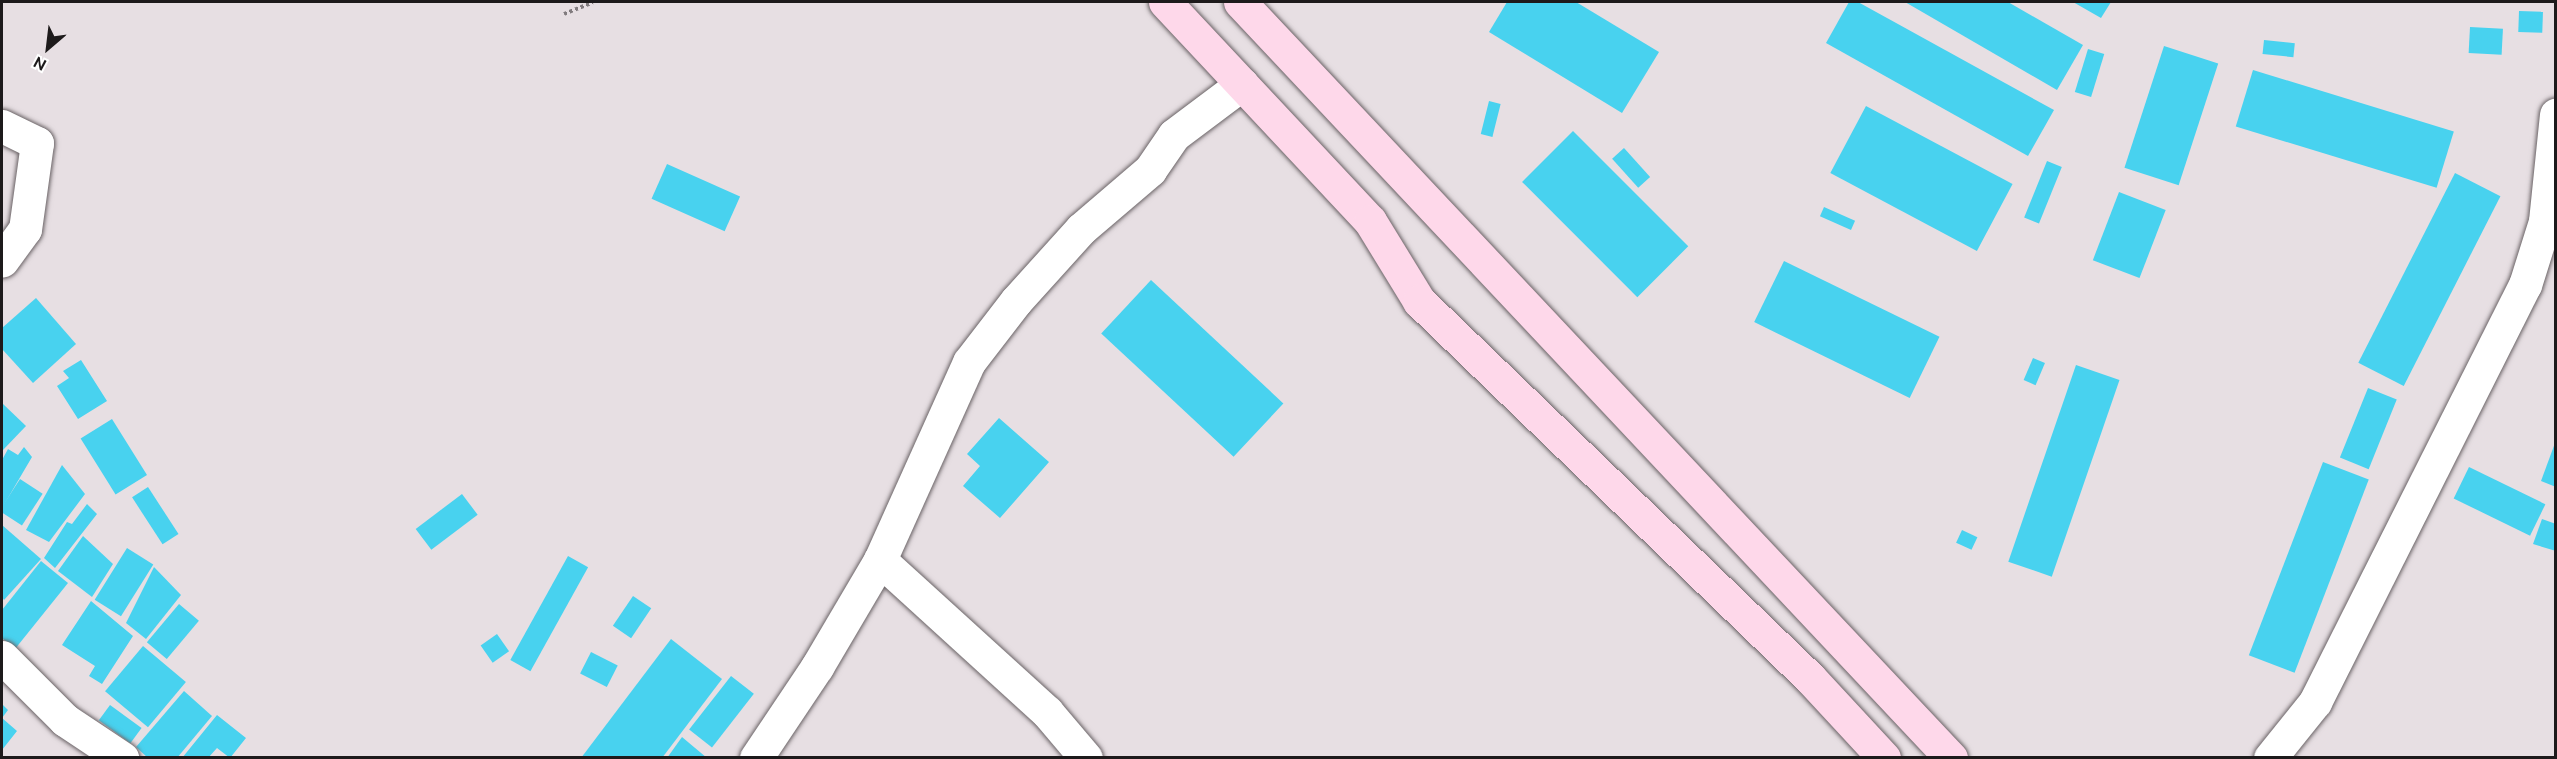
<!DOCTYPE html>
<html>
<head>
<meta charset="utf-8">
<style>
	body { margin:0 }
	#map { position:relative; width:2557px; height:759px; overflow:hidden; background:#e7dfe3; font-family:Ubuntu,sans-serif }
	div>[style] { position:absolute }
	.building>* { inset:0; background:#48d2ef; transform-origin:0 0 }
	.path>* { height:4px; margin-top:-2px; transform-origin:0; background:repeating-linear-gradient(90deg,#817b7e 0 3px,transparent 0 6px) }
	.roads { filter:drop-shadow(0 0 2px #696265) drop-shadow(0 0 2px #696265) }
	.minor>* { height:33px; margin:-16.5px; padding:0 16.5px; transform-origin:16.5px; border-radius:16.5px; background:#fff }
	.major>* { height:33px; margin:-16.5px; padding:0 16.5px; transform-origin:16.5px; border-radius:16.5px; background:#fed8ea }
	span { translate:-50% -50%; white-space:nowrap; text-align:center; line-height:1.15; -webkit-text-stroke:6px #fff; paint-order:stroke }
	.frame { position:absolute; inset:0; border:3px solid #1d1a1b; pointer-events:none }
	.north { position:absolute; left:18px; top:18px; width:60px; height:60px; -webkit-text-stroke:4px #fff; paint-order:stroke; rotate:208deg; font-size:16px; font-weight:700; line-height:24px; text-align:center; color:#1d1a1b }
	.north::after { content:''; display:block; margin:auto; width:21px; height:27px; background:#1d1a1b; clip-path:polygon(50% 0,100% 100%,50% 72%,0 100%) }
</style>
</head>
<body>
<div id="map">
	<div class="building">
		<i style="clip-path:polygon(1507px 2px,1576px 2px,1659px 52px,1622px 113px,1489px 32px)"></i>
		<i style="clip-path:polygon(1849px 2px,1858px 2px,2054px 110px,2028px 156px,1826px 43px)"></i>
		<i style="clip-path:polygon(1905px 2px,2008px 2px,2083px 45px,2057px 90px)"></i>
		<i style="clip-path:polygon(2073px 2px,2111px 2px,2101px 18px)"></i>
		<i style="left:2519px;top:11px;width:24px;height:21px;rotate:2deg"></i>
		<i style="left:2470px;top:27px;width:33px;height:26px;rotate:3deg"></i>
		<i style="left:2264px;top:40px;width:31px;height:14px;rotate:6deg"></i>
		<i style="left:2164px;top:46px;width:57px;height:128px;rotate:18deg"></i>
		<i style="left:2088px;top:49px;width:17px;height:45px;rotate:17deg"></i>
		<i style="left:2253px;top:70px;width:210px;height:59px;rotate:17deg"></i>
		<i style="left:1489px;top:101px;width:12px;height:34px;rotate:14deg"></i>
		<i style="left:1866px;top:106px;width:166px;height:76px;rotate:28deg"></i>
		<i style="left:1573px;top:131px;width:163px;height:72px;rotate:45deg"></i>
		<i style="left:1624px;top:148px;width:39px;height:16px;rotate:48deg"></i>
		<i style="left:2047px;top:161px;width:16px;height:61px;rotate:22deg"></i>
		<i style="left:667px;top:164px;width:80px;height:38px;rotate:24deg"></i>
		<i style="left:2455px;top:173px;width:51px;height:213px;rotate:27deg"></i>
		<i style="left:2119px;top:192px;width:50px;height:73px;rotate:21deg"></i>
		<i style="left:1824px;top:207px;width:34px;height:10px;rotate:24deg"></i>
		<i style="left:1784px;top:261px;width:173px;height:68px;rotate:26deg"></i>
		<i style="left:1151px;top:280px;width:181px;height:73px;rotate:43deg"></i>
		<i style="clip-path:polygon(36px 298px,76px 344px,33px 383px,2px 349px,2px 328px)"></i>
		<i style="left:2033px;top:358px;width:13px;height:24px;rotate:23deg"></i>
		<i style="clip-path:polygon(81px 360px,107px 401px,78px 419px,57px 386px,69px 378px,63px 371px)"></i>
		<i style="left:2076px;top:365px;width:46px;height:208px;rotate:19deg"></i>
		<i style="left:2368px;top:388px;width:31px;height:75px;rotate:22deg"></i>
		<i style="clip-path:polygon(2px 403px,26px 426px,2px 451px)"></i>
		<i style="clip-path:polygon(999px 418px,1049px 462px,1000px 518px,963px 486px,980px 466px,967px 454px)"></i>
		<i style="left:112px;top:419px;width:66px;height:37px;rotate:58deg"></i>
		<i style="clip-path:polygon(2555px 443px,2556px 443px,2556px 487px,2541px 481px)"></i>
		<i style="clip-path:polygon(24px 447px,32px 457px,2px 508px,2px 460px,8px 449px,18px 455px)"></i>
		<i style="left:2323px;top:462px;width:49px;height:207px;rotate:21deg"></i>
		<i style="clip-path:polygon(62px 465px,85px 494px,49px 542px,26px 530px)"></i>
		<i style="left:2469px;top:467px;width:85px;height:35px;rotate:26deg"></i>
		<i style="left:20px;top:479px;width:27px;height:38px;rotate:33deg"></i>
		<i style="left:148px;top:487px;width:56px;height:19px;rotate:57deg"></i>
		<i style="left:462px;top:494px;width:26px;height:58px;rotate:53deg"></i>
		<i style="clip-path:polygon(87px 504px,97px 514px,55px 568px,44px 558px,67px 522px,72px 524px)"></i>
		<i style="clip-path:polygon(2542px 519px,2556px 524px,2556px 551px,2533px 544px)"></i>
		<i style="clip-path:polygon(2px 525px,41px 559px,4px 600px,2px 597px)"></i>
		<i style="left:1962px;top:530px;width:17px;height:14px;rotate:25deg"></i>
		<i style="clip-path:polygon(83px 536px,113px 564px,92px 597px,58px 571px)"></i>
		<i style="left:127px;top:548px;width:31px;height:61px;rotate:32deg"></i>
		<i style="left:568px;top:556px;width:23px;height:119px;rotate:29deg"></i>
		<i style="clip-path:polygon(41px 561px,68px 583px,15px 649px,2px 638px,2px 610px)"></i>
		<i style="clip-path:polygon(154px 567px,181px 595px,146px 639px,126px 623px)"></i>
		<i style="left:633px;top:596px;width:22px;height:36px;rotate:34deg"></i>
		<i style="clip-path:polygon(91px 601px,133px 636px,102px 684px,89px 676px,95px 666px,62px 645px)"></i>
		<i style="left:179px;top:604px;width:26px;height:50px;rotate:40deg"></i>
		<i style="left:497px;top:634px;width:21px;height:20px;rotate:55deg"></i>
		<i style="clip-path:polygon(671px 639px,722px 679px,662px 758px,581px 758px)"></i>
		<i style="left:143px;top:646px;width:56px;height:59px;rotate:40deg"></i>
		<i style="left:591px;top:652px;width:30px;height:24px;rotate:27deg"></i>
		<i style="left:731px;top:676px;width:29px;height:68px;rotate:38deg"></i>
		<i style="clip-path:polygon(184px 691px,212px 716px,177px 758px,148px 758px,136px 747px)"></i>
		<i style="clip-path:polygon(2px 704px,8px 710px,2px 718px,17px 731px,2px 750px)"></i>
		<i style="left:110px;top:705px;width:39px;height:19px;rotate:36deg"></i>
		<i style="clip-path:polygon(217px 715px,246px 738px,230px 758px,217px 748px,208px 758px,182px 758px)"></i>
		<i style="clip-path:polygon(682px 737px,707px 758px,667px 758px)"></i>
	</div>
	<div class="path">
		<i style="left:564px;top:14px;width:31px;rotate:-22deg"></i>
	</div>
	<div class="roads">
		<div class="minor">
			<i style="left:2px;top:126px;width:39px;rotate:26deg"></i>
			<i style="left:37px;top:143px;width:87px;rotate:97.9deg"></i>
			<i style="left:25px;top:229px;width:39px;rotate:126deg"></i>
			<i style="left:880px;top:560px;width:226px;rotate:42.3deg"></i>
			<i style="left:1047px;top:712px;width:60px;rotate:49.7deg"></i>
			<i style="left:2px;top:657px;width:89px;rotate:45deg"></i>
			<i style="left:65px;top:720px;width:69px;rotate:33.7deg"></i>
			<i style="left:756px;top:758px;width:110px;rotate:-56.2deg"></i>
			<i style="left:817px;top:667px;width:124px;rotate:-59.5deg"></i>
			<i style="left:880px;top:560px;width:217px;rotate:-65.8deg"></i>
			<i style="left:969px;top:362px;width:77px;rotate:-52.4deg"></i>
			<i style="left:1016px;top:301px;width:97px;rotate:-47.9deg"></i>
			<i style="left:1081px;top:229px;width:91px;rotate:-40.5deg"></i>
			<i style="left:1150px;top:170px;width:42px;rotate:-55.6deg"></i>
			<i style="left:1174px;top:135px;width:85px;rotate:-36.9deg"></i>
			<i style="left:2270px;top:758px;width:72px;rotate:-51.2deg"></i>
			<i style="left:2315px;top:702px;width:467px;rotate:-63.3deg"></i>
			<i style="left:2525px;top:285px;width:67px;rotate:-72.6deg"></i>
			<i style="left:2545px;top:221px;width:107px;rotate:-84.1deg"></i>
		</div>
		<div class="major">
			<i style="left:1165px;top:2px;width:300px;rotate:46.9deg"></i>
			<i style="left:1370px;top:221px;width:94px;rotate:58.5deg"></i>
			<i style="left:1419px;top:301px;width:543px;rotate:43.96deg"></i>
			<i style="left:1810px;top:678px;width:109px;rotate:47.2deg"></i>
			<i style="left:1240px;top:2px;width:1038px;rotate:46.76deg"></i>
		</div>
	</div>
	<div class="frame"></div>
	<div class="north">N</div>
</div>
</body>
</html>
